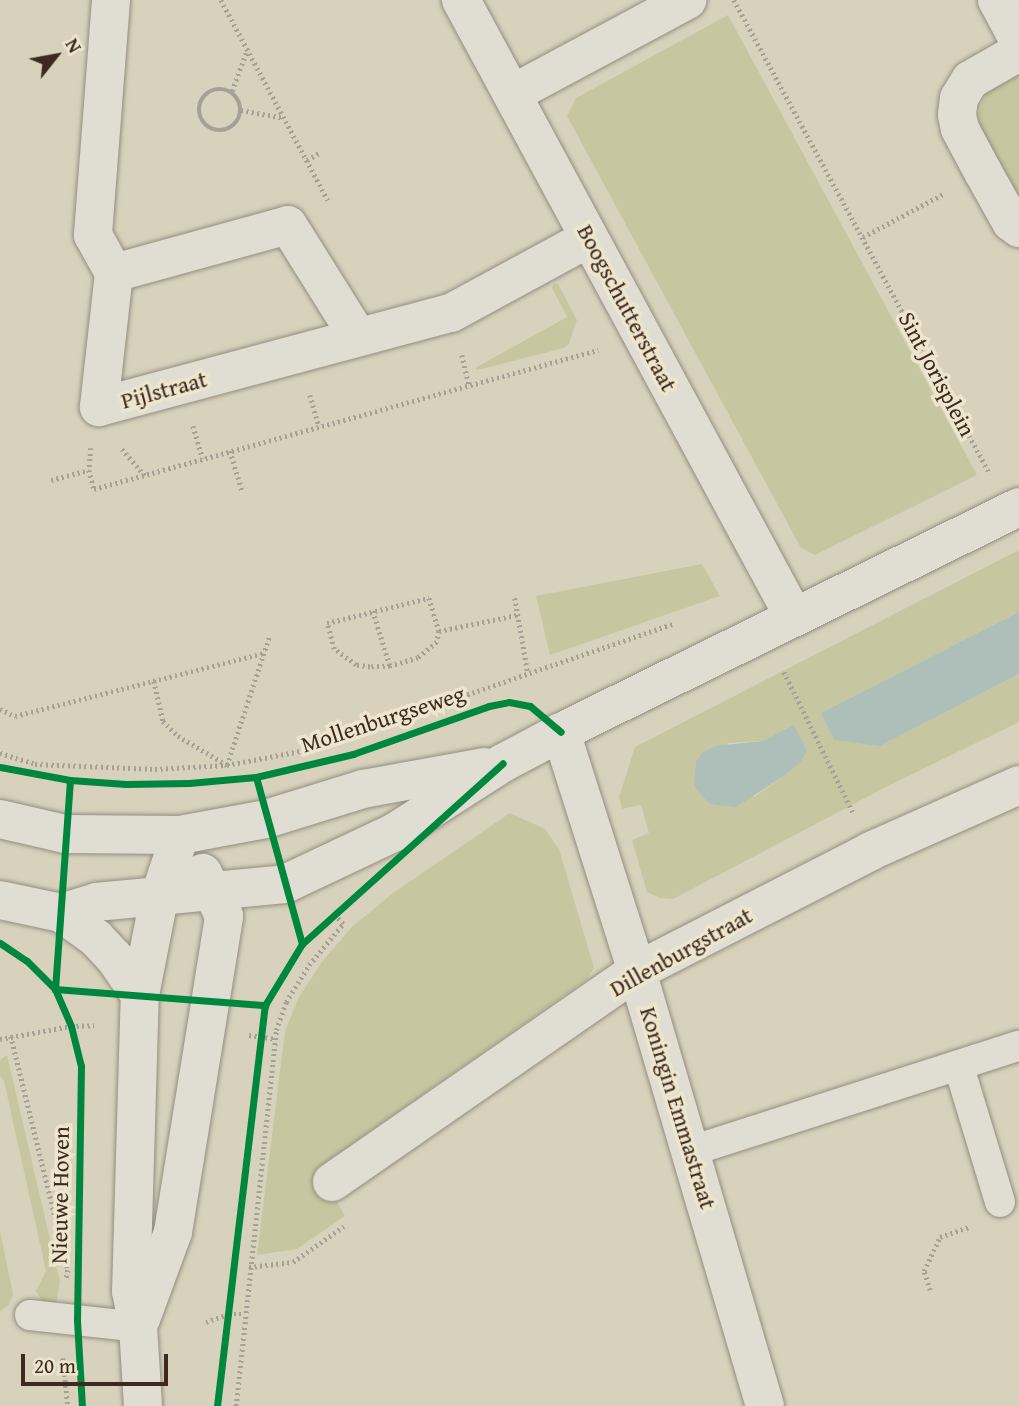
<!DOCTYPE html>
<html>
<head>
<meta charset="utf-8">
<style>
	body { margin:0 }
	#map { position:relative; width:1019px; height:1406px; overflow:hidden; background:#d8d2bc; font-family:"Gentium Book Plus",serif }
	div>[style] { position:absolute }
	.green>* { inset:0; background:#c6c7a0 }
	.water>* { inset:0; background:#adbfb8 }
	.path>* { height:4.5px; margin-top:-2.25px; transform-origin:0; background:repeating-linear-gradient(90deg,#a6a197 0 2px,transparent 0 5.5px) }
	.path>.ring { margin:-2.25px; padding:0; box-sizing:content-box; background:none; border:4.5px solid #a6a197; border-radius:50% }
	.roads { filter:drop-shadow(0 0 2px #948d80) drop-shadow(0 0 2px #948d80) }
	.service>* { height:30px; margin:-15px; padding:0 15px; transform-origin:15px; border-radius:15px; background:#e0ded3 }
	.minor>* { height:38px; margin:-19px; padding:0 19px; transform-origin:19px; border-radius:19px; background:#e0ded3 }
	.tertiary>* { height:38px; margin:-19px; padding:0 19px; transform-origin:19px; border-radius:19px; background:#e0ded3 }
	.cycleway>* { height:7px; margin:-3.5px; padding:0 3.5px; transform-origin:3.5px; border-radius:3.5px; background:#00873e }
	span { translate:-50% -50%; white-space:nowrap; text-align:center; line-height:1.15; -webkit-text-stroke:7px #ede6cc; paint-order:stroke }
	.street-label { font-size:23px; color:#3d2920 }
	.north { position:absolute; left:21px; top:21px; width:70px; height:70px; -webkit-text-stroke:5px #ede6cc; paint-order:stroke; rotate:59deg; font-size:19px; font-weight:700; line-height:28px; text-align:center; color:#3d2920 }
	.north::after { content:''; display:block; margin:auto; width:24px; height:32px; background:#3d2920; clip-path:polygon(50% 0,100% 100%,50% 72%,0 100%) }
	.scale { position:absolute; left:21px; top:1354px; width:147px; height:32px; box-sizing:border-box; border:4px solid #3d2920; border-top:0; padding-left:9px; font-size:21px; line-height:24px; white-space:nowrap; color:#3d2920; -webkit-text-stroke:5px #ede6cc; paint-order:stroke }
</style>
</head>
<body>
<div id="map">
	<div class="green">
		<i style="clip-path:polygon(728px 15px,977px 475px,815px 555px,801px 548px,567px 116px,576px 98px)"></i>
		<i style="clip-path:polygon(1019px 72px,1019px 198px,980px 126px,979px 118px,981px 105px,987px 93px)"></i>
		<i style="clip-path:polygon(554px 283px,558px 284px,577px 320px,569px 344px,564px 348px,477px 370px,475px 368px,567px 317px,552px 288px)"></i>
		<i style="clip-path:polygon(evenodd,1019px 550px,1019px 612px,821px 713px,880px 746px,1019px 674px,1019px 722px,888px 786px,673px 899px,660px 898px,647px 892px,632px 840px,649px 833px,641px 805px,622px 809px,619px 797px,635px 747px,1019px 550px,794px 726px,785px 775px,754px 797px,727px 743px,763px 741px,794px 726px)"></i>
		<i style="clip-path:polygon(702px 564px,720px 596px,550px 655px,536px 596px)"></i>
		<i style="clip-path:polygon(510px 813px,545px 829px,559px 849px,594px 968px,587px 979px,318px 1168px,345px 1216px,297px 1249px,257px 1255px,285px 1031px,299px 997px,324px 959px,353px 926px,393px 893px)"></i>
		<i style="clip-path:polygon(7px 1055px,60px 1282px,56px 1306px,44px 1304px,36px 1291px,46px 1271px,4px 1081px,0 1076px,0 1060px)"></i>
		<i style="clip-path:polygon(0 1231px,13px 1294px,9px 1305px,0 1311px)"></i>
	</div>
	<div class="water">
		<i style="clip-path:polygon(1019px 612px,1019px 674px,880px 746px,834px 740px,821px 713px)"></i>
		<i style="clip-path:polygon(794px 725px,807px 750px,800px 763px,785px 775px,736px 807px,710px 804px,701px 795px,694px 785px,696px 762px,702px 753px,715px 746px,763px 741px)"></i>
	</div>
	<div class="path">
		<i style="left:221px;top:0;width:227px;rotate:61.9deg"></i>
		<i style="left:734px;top:0;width:539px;rotate:61.63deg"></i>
		<i class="ring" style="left:199px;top:89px;width:37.5px;height:37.5px"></i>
		<i style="left:232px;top:91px;width:44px;rotate:-69.9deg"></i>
		<i style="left:241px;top:110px;width:44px;rotate:10.5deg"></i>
		<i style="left:307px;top:160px;width:14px;rotate:-30deg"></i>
		<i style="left:863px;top:237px;width:93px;rotate:-28.2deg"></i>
		<i style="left:462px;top:355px;width:31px;rotate:77deg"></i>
		<i style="left:310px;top:395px;width:32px;rotate:74deg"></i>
		<i style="left:193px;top:426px;width:34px;rotate:73deg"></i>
		<i style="left:91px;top:448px;width:22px;rotate:95deg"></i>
		<i style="left:89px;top:470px;width:20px;rotate:75deg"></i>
		<i style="left:94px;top:489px;width:523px;rotate:-15.42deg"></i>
		<i style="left:122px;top:449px;width:35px;rotate:49deg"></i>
		<i style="left:230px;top:451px;width:41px;rotate:72.9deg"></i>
		<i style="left:51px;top:480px;width:39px;rotate:-15deg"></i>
		<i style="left:429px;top:598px;width:34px;rotate:73deg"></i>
		<i style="left:439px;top:631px;width:11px;rotate:100deg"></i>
		<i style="left:437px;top:642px;width:25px;rotate:140deg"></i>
		<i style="left:418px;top:658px;width:29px;rotate:164deg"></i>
		<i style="left:390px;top:666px;width:20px;rotate:177deg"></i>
		<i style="left:370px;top:667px;width:14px;rotate:-172deg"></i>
		<i style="left:356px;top:665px;width:27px;rotate:-144deg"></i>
		<i style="left:334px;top:649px;width:27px;rotate:-105deg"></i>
		<i style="left:327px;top:623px;width:105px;rotate:-13.8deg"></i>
		<i style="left:515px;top:598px;width:77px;rotate:80.3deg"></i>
		<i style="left:373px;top:611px;width:58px;rotate:72.8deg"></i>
		<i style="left:439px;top:631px;width:80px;rotate:-11.6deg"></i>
		<i style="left:784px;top:672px;width:156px;rotate:63.8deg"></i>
		<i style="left:154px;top:681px;width:41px;rotate:77.3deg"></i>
		<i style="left:163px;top:721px;width:21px;rotate:45deg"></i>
		<i style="left:178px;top:736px;width:57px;rotate:30.6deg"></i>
		<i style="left:227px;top:765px;width:135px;rotate:-71.8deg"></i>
		<i style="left:0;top:709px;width:17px;rotate:25deg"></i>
		<i style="left:15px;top:716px;width:257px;rotate:-14.2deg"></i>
		<i style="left:0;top:753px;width:37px;rotate:17deg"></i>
		<i style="left:35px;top:764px;width:120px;rotate:2.4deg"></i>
		<i style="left:155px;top:769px;width:72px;rotate:-3.2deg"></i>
		<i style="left:227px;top:765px;width:80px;rotate:-10.8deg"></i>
		<i style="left:306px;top:750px;width:390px;rotate:-19deg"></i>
		<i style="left:249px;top:1035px;width:27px;rotate:8deg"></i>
		<i style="left:11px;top:1036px;width:241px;rotate:76.3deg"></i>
		<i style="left:68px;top:1270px;width:10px;rotate:101deg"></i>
		<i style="left:0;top:1039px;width:72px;rotate:-10.4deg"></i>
		<i style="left:71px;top:1026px;width:23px;rotate:-2deg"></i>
		<i style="left:249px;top:1267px;width:44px;rotate:-6.5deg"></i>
		<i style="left:293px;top:1262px;width:62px;rotate:-35.2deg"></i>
		<i style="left:930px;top:1290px;width:20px;rotate:-108deg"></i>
		<i style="left:924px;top:1271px;width:38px;rotate:-65deg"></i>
		<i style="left:940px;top:1237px;width:31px;rotate:-19deg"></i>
		<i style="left:206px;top:1322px;width:23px;rotate:-20deg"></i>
		<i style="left:228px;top:1314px;width:17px"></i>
		<i style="left:63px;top:1358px;width:48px;rotate:84.1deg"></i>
		<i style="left:236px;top:1406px;width:378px;rotate:-83.9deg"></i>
		<i style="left:276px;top:1030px;width:30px;rotate:-70deg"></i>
		<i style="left:286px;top:1002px;width:44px;rotate:-58.1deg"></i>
		<i style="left:309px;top:965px;width:53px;rotate:-50.3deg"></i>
		<i style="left:343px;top:924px;width:16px;rotate:-133deg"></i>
	</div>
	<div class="roads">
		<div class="service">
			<i style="left:959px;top:1067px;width:141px;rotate:73.1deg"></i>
			<i style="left:691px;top:1151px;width:344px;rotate:-17.8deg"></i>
			<i style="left:30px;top:1315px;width:109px;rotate:6.3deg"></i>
		</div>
		<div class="minor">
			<i style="left:111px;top:0;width:236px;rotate:94.4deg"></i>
			<i style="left:93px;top:235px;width:43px;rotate:61.1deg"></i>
			<i style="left:114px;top:273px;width:135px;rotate:96.4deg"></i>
			<i style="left:99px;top:407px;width:364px;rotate:-15deg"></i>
			<i style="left:451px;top:313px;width:157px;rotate:-28.5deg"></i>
			<i style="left:461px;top:0;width:701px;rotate:61.64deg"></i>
			<i style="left:997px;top:0;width:47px;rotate:61.8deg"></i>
			<i style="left:1019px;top:52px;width:56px;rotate:150.3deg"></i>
			<i style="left:970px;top:80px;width:21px;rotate:121deg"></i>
			<i style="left:959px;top:98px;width:17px;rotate:97deg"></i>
			<i style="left:957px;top:115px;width:14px;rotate:78deg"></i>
			<i style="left:960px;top:129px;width:49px;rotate:61.9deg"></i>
			<i style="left:983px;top:172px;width:57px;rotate:60.8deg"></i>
			<i style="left:1011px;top:222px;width:10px;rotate:37deg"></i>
			<i style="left:512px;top:94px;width:199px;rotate:-28.2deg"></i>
			<i style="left:114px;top:273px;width:180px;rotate:-15.4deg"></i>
			<i style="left:288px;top:225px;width:132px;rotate:58deg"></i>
			<i style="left:561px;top:732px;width:251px;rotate:72.4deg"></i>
			<i style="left:637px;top:971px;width:453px;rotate:73.6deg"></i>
			<i style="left:332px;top:1182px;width:371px;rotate:-34.7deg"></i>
			<i style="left:637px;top:971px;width:263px;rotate:-27.1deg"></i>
			<i style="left:871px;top:851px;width:162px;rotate:-24deg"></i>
		</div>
		<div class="tertiary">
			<i style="left:0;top:819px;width:67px;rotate:13deg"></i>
			<i style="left:65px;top:834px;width:115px;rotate:0.5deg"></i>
			<i style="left:180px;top:835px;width:87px;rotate:-10.5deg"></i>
			<i style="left:266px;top:819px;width:102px;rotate:-17.2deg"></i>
			<i style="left:363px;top:789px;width:123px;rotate:-10.3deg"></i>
			<i style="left:0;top:900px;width:62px;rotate:12deg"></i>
			<i style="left:61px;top:913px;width:43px;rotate:35.5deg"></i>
			<i style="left:96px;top:938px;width:26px;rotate:47deg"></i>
			<i style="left:114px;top:957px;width:46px;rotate:55.6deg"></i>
			<i style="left:61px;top:913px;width:37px;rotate:-17deg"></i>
			<i style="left:96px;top:902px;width:190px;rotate:-5.4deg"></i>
			<i style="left:285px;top:884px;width:122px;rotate:-25.3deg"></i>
			<i style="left:395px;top:832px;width:128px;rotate:-32.6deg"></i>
			<i style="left:503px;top:763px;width:66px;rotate:-28.1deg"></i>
			<i style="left:561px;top:732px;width:510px;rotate:-26.16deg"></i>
			<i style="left:141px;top:1319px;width:93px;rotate:-69.8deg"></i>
			<i style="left:173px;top:1232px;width:320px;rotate:-80.8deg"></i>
			<i style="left:224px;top:916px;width:48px;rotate:-116deg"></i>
			<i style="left:143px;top:1406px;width:79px;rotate:-93.6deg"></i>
			<i style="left:138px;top:1327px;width:36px;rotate:-101deg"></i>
			<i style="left:131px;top:1292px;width:297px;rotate:-88.3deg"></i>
			<i style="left:140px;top:995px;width:99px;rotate:-78.9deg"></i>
			<i style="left:159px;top:898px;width:66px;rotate:-71.6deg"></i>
		</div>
	</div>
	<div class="cycleway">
		<i style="left:0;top:767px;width:71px;rotate:10.5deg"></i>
		<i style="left:70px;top:780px;width:56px;rotate:4.1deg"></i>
		<i style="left:126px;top:784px;width:63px;rotate:-0.9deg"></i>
		<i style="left:189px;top:783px;width:67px;rotate:-5.1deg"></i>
		<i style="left:256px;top:777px;width:100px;rotate:-13.3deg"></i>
		<i style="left:353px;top:754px;width:144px;rotate:-19.4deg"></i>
		<i style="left:489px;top:706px;width:20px;rotate:-11deg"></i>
		<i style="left:509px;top:702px;width:21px;rotate:11deg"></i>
		<i style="left:530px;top:706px;width:40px;rotate:40deg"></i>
		<i style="left:70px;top:780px;width:210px;rotate:94.1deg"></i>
		<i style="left:55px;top:989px;width:40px;rotate:66.6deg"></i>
		<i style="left:71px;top:1026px;width:41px;rotate:76deg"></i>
		<i style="left:81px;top:1066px;width:254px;rotate:90.9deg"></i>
		<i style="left:77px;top:1320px;width:86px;rotate:86.7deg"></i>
		<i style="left:0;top:943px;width:32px;rotate:34deg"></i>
		<i style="left:27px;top:961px;width:40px;rotate:45deg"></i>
		<i style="left:55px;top:989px;width:211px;rotate:4.4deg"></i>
		<i style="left:302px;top:944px;width:270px;rotate:-42deg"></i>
		<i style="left:217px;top:1406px;width:404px;rotate:-83.2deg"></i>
		<i style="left:265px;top:1005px;width:71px;rotate:-58.8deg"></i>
		<i style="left:302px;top:944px;width:173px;rotate:-105.4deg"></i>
	</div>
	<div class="street-label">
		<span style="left:627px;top:308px;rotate:62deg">Boogschutterstraat</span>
		<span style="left:937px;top:374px;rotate:62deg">Sint Jorisplein</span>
		<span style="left:164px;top:390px;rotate:-15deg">Pijlstraat</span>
		<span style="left:383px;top:719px;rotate:-18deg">Mollenburgseweg</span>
		<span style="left:681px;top:952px;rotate:-29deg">Dillenburgstraat</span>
		<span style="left:678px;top:1108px;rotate:73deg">Koningin Emmastraat</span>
		<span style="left:60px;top:1195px;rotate:-89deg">Nieuwe Hoven</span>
	</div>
	<div class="north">N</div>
	<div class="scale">20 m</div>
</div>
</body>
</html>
